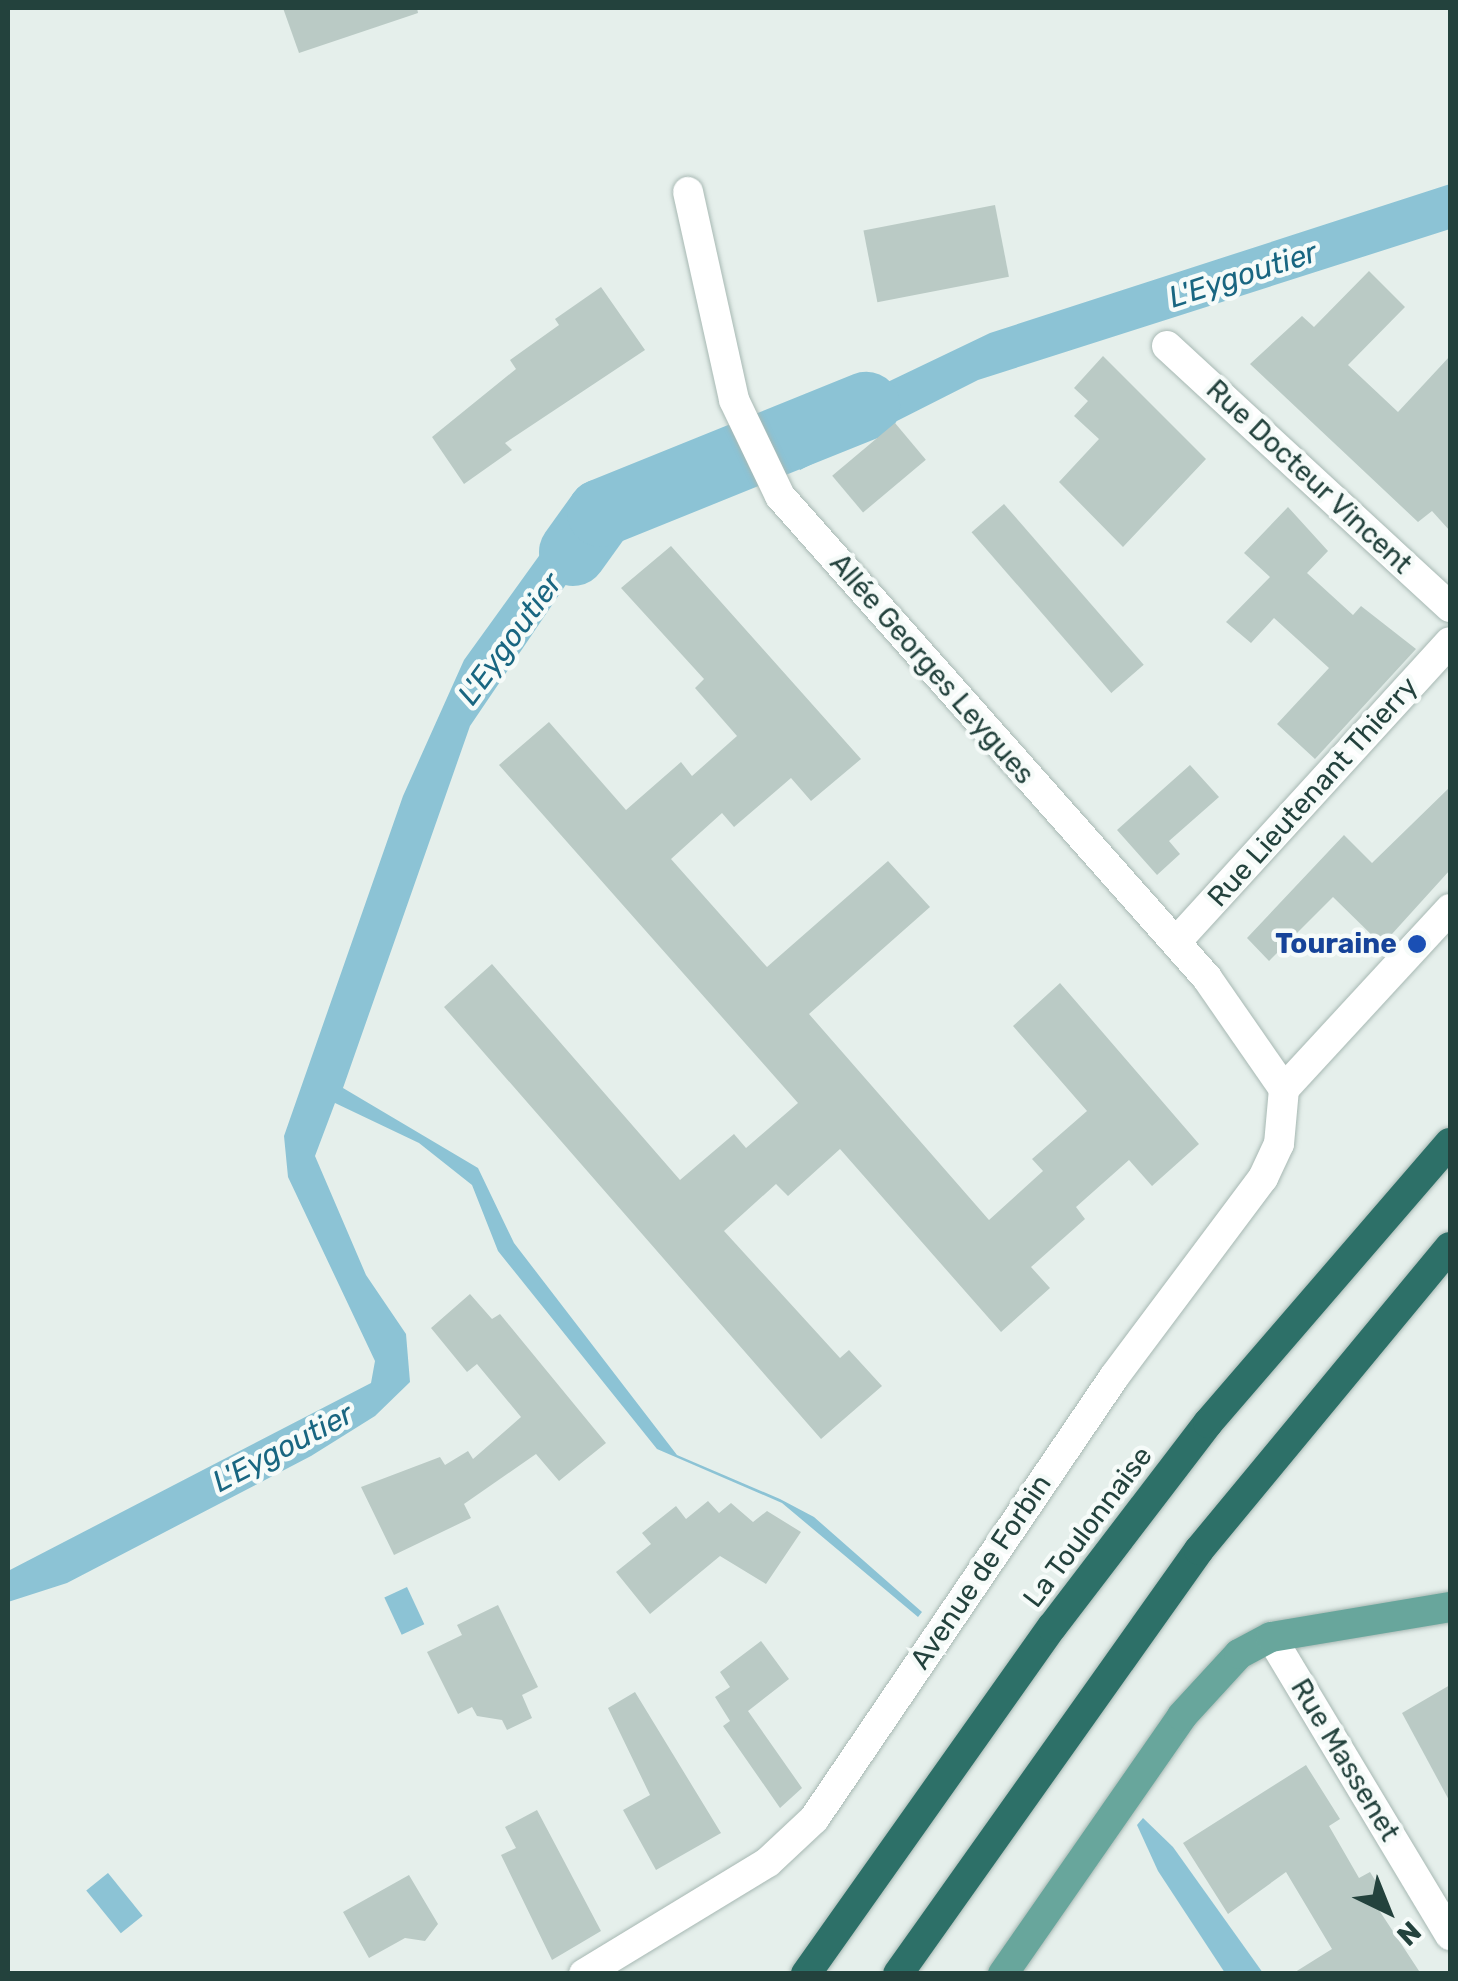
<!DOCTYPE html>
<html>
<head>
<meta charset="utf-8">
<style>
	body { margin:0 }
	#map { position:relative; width:1458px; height:1981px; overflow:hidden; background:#e5efeb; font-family:Rubik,sans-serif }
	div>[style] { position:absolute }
	.water>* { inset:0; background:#8cc3d5; transform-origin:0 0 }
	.river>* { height:68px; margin:-34px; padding:0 34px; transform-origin:34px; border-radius:34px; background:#8cc3d5 }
	.building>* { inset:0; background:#bacac5; transform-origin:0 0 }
	.roads { filter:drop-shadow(0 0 2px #a7b8b3) drop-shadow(0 0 2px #a7b8b3) }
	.minor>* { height:30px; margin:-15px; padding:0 15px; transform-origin:15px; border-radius:15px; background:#fff }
	.tertiary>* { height:30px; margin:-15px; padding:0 15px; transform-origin:15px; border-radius:15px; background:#fff }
	.primary>* { height:30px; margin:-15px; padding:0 15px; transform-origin:15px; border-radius:15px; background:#68a69c }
	.motorway>* { height:30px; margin:-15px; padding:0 15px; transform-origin:15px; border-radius:15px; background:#2d7068 }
	.dots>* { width:28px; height:28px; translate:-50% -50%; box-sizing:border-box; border:5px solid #f6fbf9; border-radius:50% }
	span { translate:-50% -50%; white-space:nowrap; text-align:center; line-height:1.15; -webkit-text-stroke:9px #f6fbf9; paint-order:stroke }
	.street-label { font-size:28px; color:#23423d }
	.transit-label { font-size:28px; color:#164399; font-weight:700 }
	.right { translate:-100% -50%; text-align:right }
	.water-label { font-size:30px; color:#196681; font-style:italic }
	.frame { position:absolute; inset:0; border:10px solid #23423d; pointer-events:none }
	.north { position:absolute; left:1338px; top:1861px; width:100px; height:100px; -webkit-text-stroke:8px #f6fbf9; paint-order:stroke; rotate:137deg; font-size:28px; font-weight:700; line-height:40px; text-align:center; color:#23423d }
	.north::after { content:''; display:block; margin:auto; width:35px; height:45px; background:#23423d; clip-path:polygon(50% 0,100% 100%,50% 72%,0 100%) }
</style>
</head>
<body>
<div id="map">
	<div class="water">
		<i style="clip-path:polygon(1450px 184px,1450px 229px,978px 380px,800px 470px,779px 434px,990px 333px)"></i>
		<i style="clip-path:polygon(691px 462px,711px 488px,660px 487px,609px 521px,470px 726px,343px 1088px,478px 1168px,514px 1243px,677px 1455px,780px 1499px,814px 1517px,922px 1612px,918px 1617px,782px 1503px,657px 1449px,498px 1251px,472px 1185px,419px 1143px,335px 1103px,315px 1156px,366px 1275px,406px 1334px,410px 1382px,375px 1416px,311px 1456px,67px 1583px,8px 1602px,8px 1571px,371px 1383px,375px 1361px,288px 1177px,284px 1136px,403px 796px,464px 660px,567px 517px)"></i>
		<i style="left:407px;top:1587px;width:41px;height:25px;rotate:65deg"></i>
		<i style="clip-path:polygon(1143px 1818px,1173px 1847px,1263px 1973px,1225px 1973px,1158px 1871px,1137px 1825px)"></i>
		<i style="left:108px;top:1873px;width:55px;height:28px;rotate:51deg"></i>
	</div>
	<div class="river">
		<i style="left:573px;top:552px;width:48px;rotate:-54.3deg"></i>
		<i style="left:601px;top:513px;width:286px;rotate:-22deg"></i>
	</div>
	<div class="building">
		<i style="clip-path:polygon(283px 8px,417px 8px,418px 13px,299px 53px)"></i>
		<i style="left:995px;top:205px;width:73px;height:134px;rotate:79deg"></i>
		<i style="clip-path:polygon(1369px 271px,1405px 307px,1348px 365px,1398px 412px,1450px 356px,1450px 531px,1432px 511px,1418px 522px,1250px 364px,1302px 316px,1314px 327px)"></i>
		<i style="clip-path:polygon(601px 287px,645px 350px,505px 443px,512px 450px,464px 484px,432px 437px,516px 369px,510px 360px,559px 325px,555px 319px)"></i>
		<i style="clip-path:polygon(1103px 356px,1206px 459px,1123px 547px,1059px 482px,1099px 439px,1074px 416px,1088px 401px,1074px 388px)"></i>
		<i style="left:895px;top:423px;width:48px;height:82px;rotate:50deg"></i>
		<i style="left:1004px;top:504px;width:213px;height:43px;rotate:49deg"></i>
		<i style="clip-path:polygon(1288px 507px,1328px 551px,1307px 573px,1353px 615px,1361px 606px,1416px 649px,1315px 759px,1277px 724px,1329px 668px,1274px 618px,1251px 643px,1226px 622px,1270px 577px,1244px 553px)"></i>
		<i style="clip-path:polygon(671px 546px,861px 759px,811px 801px,791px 778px,734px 827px,722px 813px,671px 859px,767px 967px,888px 861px,930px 907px,809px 1014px,989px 1220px,1043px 1171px,1032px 1159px,1087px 1111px,1013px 1026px,1060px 983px,1199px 1144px,1152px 1186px,1129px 1160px,1076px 1207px,1085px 1219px,1031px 1267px,1050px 1288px,1001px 1332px,840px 1149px,788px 1196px,776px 1184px,724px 1231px,840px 1358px,849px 1350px,882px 1386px,821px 1439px,444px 1007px,492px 964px,680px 1180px,734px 1134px,746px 1148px,798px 1103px,499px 765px,549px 722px,626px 810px,681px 762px,692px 776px,737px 736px,695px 688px,704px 679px,621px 588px)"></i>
		<i style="clip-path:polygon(1190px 765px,1219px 797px,1169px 841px,1180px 854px,1157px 875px,1117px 830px)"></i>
		<i style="clip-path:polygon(1450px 787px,1450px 870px,1382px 945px,1333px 897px,1269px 961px,1247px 938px,1344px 835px,1372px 863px)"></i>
		<i style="clip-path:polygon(470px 1294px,492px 1319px,500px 1314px,606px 1443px,559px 1481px,536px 1454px,464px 1504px,471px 1518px,394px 1555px,361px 1487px,440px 1457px,445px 1465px,468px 1451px,473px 1459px,521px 1417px,477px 1364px,467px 1372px,431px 1328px)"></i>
		<i style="clip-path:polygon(708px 1501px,719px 1513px,731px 1503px,753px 1522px,767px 1511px,801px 1532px,766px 1584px,720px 1556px,650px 1614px,616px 1572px,651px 1544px,642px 1533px,676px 1506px,686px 1519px)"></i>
		<i style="clip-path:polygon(498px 1605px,538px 1687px,522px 1695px,532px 1718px,507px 1730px,502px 1720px,477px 1716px,472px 1707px,458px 1714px,427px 1652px,462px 1635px,457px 1625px)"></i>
		<i style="clip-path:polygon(761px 1641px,789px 1679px,748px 1711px,802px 1788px,780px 1808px,723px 1726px,730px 1721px,715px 1697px,730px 1687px,720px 1672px)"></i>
		<i style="clip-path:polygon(1450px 1685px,1450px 1802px,1402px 1713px)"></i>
		<i style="clip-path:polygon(635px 1692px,721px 1833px,656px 1870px,623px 1810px,650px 1795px,608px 1708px)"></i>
		<i style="clip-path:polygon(1306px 1765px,1340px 1819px,1329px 1826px,1359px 1878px,1370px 1872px,1386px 1898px,1375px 1904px,1421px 1974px,1292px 1974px,1332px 1949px,1286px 1872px,1228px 1914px,1183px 1843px)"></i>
		<i style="clip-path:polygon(537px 1810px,601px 1931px,552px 1960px,501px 1855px,516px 1848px,505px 1827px)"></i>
		<i style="clip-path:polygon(409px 1875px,438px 1924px,425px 1941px,405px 1938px,369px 1958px,343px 1912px)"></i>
	</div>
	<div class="roads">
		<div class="minor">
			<i style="left:688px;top:192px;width:213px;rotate:77.5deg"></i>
			<i style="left:734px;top:400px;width:106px;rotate:64.4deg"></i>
			<i style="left:780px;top:496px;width:644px;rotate:48.46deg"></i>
			<i style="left:1207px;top:978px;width:135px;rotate:55.3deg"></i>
			<i style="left:1167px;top:346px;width:385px;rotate:42.7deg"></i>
			<i style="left:1176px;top:942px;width:406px;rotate:-47.6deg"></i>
			<i style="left:1271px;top:1637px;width:348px;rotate:59deg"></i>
		</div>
		<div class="tertiary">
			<i style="left:584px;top:1974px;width:215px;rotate:-31.3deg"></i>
			<i style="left:768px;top:1862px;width:63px;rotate:-43.1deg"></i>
			<i style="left:814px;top:1819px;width:534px;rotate:-55.83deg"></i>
			<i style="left:1114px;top:1377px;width:249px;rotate:-53.2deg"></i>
			<i style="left:1263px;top:1178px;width:38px;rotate:-65deg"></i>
			<i style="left:1279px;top:1144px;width:55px;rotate:-84.8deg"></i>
			<i style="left:1284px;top:1089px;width:245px;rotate:-47.3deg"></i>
		</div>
		<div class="primary">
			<i style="left:1003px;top:1974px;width:314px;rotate:-55.2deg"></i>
			<i style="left:1182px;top:1716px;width:84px;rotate:-47.4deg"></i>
			<i style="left:1239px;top:1654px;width:36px;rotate:-28deg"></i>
			<i style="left:1271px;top:1637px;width:181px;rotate:-9.5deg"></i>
		</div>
		<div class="motorway">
			<i style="left:806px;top:1974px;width:425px;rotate:-54.7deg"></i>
			<i style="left:1052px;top:1627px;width:257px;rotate:-52.6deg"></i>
			<i style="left:1208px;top:1423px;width:370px;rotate:-49.2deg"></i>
			<i style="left:898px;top:1974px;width:520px;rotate:-54.63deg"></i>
			<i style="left:1199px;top:1550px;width:393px;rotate:-50.4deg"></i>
		</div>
	</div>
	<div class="dots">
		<i style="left:1417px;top:944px;background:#1a4fb4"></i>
	</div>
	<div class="street-label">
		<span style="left:1309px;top:477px;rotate:43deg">Rue Docteur Vincent</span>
		<span style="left:932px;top:669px;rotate:49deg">Allée Georges Leygues</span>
		<span style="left:1313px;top:792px;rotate:-48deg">Rue Lieutenant Thierry</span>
		<span style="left:1088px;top:1527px;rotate:-53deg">La Toulonnaise</span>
		<span style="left:981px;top:1572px;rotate:-56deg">Avenue de Forbin</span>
		<span style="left:1345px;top:1760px;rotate:59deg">Rue Massenet</span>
	</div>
	<div class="transit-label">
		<span class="right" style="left:1397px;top:944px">Touraine</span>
	</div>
	<div class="water-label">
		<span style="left:1243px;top:275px;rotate:-18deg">L'Eygoutier</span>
		<span style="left:510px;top:639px;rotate:-54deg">L'Eygoutier</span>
		<span style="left:283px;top:1448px;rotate:-28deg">L'Eygoutier</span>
	</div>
	<div class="frame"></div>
	<div class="north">N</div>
</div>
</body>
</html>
